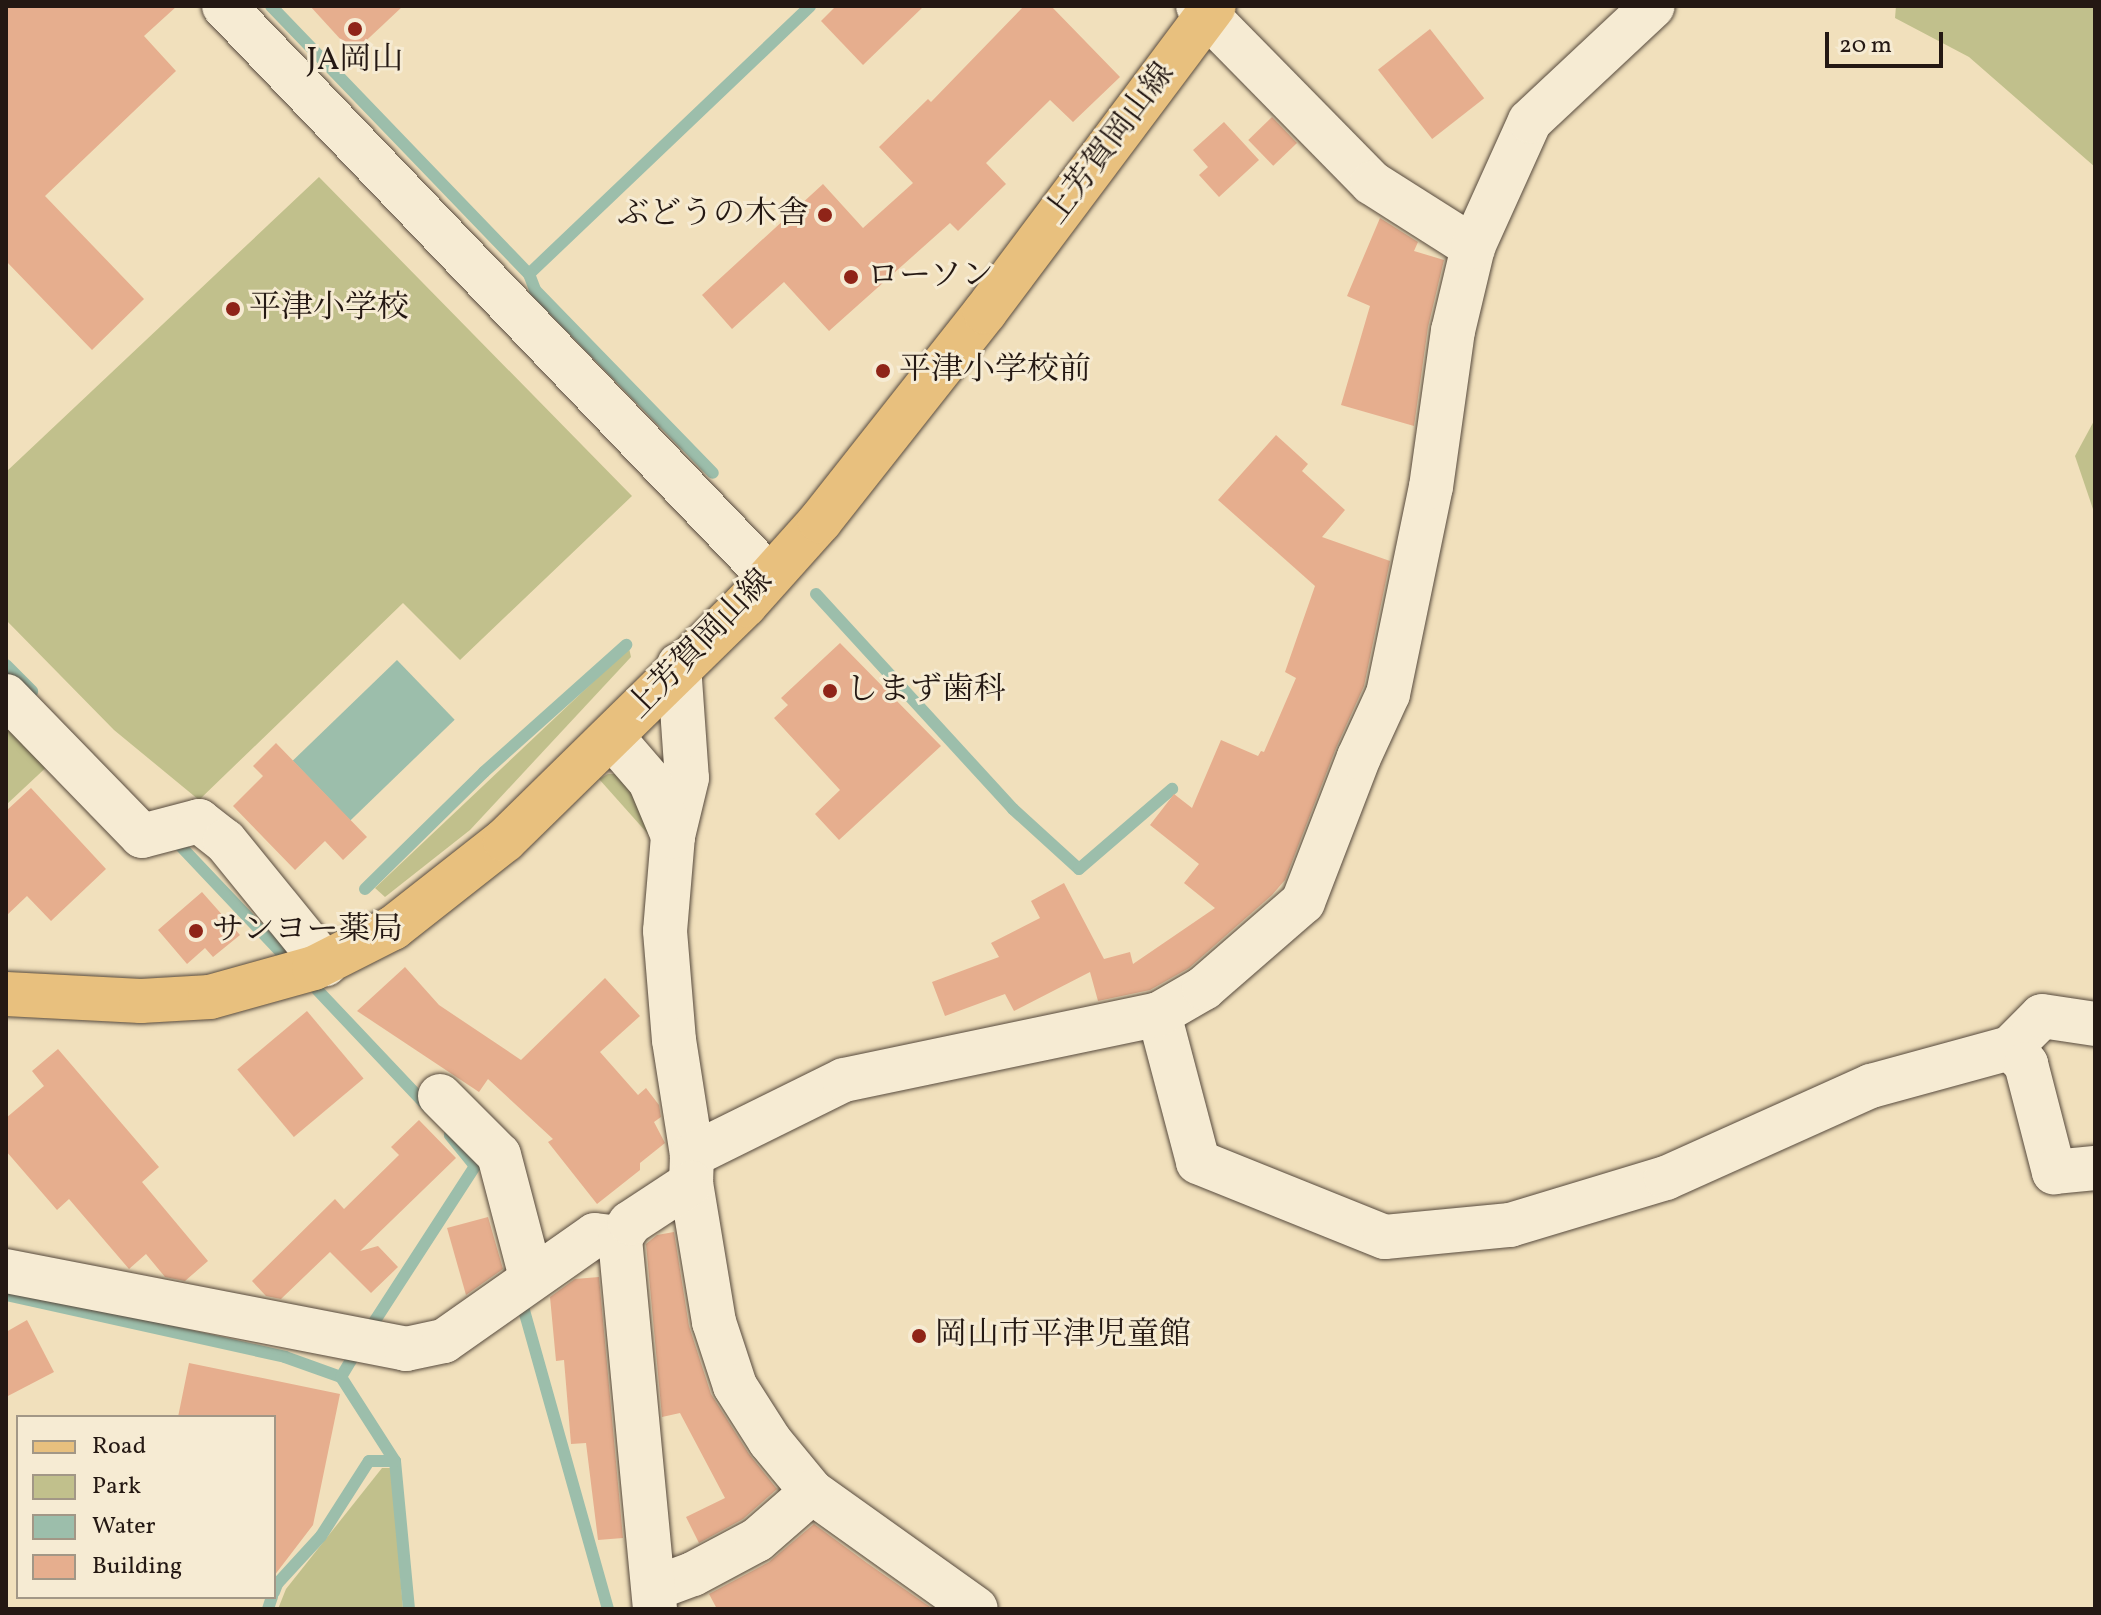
<!DOCTYPE html>
<html>
<head>
<meta charset="utf-8">
<style>
	body { margin:0 }
	#map { position:relative; width:2101px; height:1615px; overflow:hidden; background:#f1e0bc; font-family:Vollkorn,"Noto Serif JP",serif }
	div>[style] { position:absolute }
	.green>* { inset:0; background:#c1c08c }
	.water>* { inset:0; background:#9cbeab; transform-origin:0 0 }
	.stream>* { height:12px; margin:-6px; padding:0 6px; transform-origin:6px; border-radius:6px; background:#9cbeab }
	.building>* { inset:0; background:#e6ae8e; transform-origin:0 0 }
	.roads { filter:drop-shadow(0 0 2px #574a3d) drop-shadow(0 0 2px #574a3d) }
	.minor>* { height:44px; margin:-22px; padding:0 22px; transform-origin:22px; border-radius:22px; background:#f6ebd3 }
	.major>* { height:44px; margin:-22px; padding:0 22px; transform-origin:22px; border-radius:22px; background:#e8c07e }
	.dots>* { width:22px; height:22px; translate:-50% -50%; box-sizing:border-box; border:4px solid #f6ebd3; border-radius:50% }
	span { translate:-50% -50%; white-space:nowrap; text-align:center; line-height:1.15; -webkit-text-stroke:6px #f6ebd3; paint-order:stroke }
	.poi-label { font-size:32px; color:#241813 }
	.right { translate:-100% -50%; text-align:right }
	.left { translate:0 -50%; text-align:left }
	.street-label { font-size:32px; color:#241813 }
	.frame { position:absolute; inset:0; border:8px solid #241813; pointer-events:none }
	.legend { position:absolute; left:16px; top:1415px; width:260px; height:184px; box-sizing:border-box; background:#f6ebd3; border:2px solid #a29786; margin:0; padding:10px 14px; list-style:none; font-size:24px; color:#241813 }
	.legend li { display:flex; align-items:center; gap:16px; height:40px }
	.legend b { width:40px; border:2px solid #a29786 }
	.scale { position:absolute; left:1825px; top:32px; width:118px; height:36px; box-sizing:border-box; border:4px solid #241813; border-top:0; padding-left:10px; font-size:24px; line-height:28px; white-space:nowrap; color:#241813; -webkit-text-stroke:6px #f6ebd3; paint-order:stroke }
</style>
</head>
<body>
<div id="map">
	<div class="green">
		<i style="clip-path:polygon(1896px 6px,2095px 6px,2095px 167px,1969px 57px,1895px 18px)"></i>
		<i style="clip-path:polygon(319px 177px,632px 496px,460px 660px,403px 603px,199px 800px,114px 730px,6px 620px,6px 472px)"></i>
		<i style="clip-path:polygon(2095px 419px,2095px 515px,2075px 456px)"></i>
		<i style="clip-path:polygon(629px 648px,631px 657px,470px 830px,385px 897px,375px 888px)"></i>
		<i style="clip-path:polygon(6px 714px,53px 761px,6px 805px)"></i>
		<i style="clip-path:polygon(608px 774px,618px 774px,632px 784px,649px 818px,648px 834px,599px 779px)"></i>
		<i style="clip-path:polygon(382px 1468px,392px 1468px,403px 1609px,278px 1609px,286px 1589px)"></i>
	</div>
	<div class="water">
		<i style="left:397px;top:660px;width:83px;height:145px;rotate:46deg"></i>
	</div>
	<div class="stream">
		<i style="left:271px;top:6px;width:372px;rotate:46.1deg"></i>
		<i style="left:529px;top:274px;width:388px;rotate:-43.6deg"></i>
		<i style="left:529px;top:274px;width:17px;rotate:69deg"></i>
		<i style="left:535px;top:290px;width:255px;rotate:45.8deg"></i>
		<i style="left:816px;top:594px;width:292px;rotate:47.5deg"></i>
		<i style="left:1013px;top:809px;width:89px;rotate:42.3deg"></i>
		<i style="left:1079px;top:869px;width:123px;rotate:-40.7deg"></i>
		<i style="left:6px;top:665px;width:37px;rotate:45deg"></i>
		<i style="left:172px;top:837px;width:178px;rotate:46.6deg"></i>
		<i style="left:365px;top:889px;width:167px;rotate:-44.5deg"></i>
		<i style="left:484px;top:772px;width:191px;rotate:-41.8deg"></i>
		<i style="left:307px;top:979px;width:178px;rotate:46.6deg"></i>
		<i style="left:6px;top:1295px;width:286px;rotate:12.5deg"></i>
		<i style="left:285px;top:1357px;width:59px;rotate:19.7deg"></i>
		<i style="left:341px;top:1377px;width:100px;rotate:57.3deg"></i>
		<i style="left:395px;top:1461px;width:149px;rotate:84.6deg"></i>
		<i style="left:520px;top:1296px;width:325px;rotate:74.3deg"></i>
		<i style="left:367px;top:1333px;width:199px;rotate:-57.1deg"></i>
		<i style="left:475px;top:1166px;width:40px;rotate:-129deg"></i>
		<i style="left:341px;top:1377px;width:33px;rotate:-59deg"></i>
		<i style="left:274px;top:1592px;width:9px;rotate:-69deg"></i>
		<i style="left:277px;top:1584px;width:65px;rotate:-47.5deg"></i>
		<i style="left:321px;top:1536px;width:89px;rotate:-57.4deg"></i>
		<i style="left:369px;top:1461px;width:26px"></i>
		<i style="left:268px;top:1609px;width:13px;rotate:-72deg"></i>
	</div>
	<div class="building">
		<i style="clip-path:polygon(6px 6px,177px 6px,144px 36px,176px 71px,45px 196px,144px 299px,92px 350px,6px 261px)"></i>
		<i style="clip-path:polygon(310px 6px,403px 6px,353px 53px)"></i>
		<i style="clip-path:polygon(836px 6px,924px 6px,863px 65px,821px 21px)"></i>
		<i style="clip-path:polygon(1024px 6px,1051px 6px,1120px 77px,1073px 122px,1050px 100px,986px 163px,1006px 184px,958px 231px,950px 223px,829px 331px,784px 282px,732px 329px,702px 295px,823px 184px,863px 228px,913px 183px,879px 147px,928px 99px,931px 102px)"></i>
		<i style="left:1430px;top:29px;width:88px;height:66px;rotate:52deg"></i>
		<i style="left:1272px;top:117px;width:36px;height:33px;rotate:46deg"></i>
		<i style="clip-path:polygon(1224px 122px,1259px 160px,1219px 197px,1199px 175px,1208px 167px,1193px 150px)"></i>
		<i style="clip-path:polygon(1380px 218px,1418px 242px,1414px 251px,1444px 260px,1428px 327px,1414px 426px,1341px 405px,1370px 306px,1347px 296px)"></i>
		<i style="clip-path:polygon(1276px 435px,1308px 464px,1302px 471px,1345px 510px,1322px 537px,1390px 561px,1364px 686px,1336px 748px,1285px 880px,1272px 895px,1189px 968px,1150px 990px,1098px 1001px,1090px 972px,1014px 1011px,1005px 994px,945px 1016px,932px 982px,999px 957px,991px 943px,1040px 918px,1031px 901px,1064px 883px,1104px 959px,1130px 952px,1133px 964px,1215px 908px,1184px 883px,1199px 864px,1150px 825px,1174px 794px,1192px 808px,1221px 740px,1258px 756px,1261px 751px,1264px 752px,1296px 678px,1285px 672px,1315px 586px,1218px 500px)"></i>
		<i style="clip-path:polygon(840px 643px,941px 746px,839px 840px,815px 814px,840px 790px,774px 718px,788px 705px,781px 698px)"></i>
		<i style="clip-path:polygon(276px 743px,367px 837px,343px 860px,325px 841px,295px 870px,233px 806px,263px 776px,253px 766px)"></i>
		<i style="clip-path:polygon(31px 788px,106px 869px,51px 921px,27px 896px,6px 916px,6px 811px)"></i>
		<i style="clip-path:polygon(202px 892px,240px 935px,213px 957px,205px 948px,187px 964px,158px 930px)"></i>
		<i style="clip-path:polygon(405px 967px,439px 1005px,521px 1060px,605px 978px,640px 1016px,600px 1052px,638px 1095px,646px 1088px,659px 1105px,661px 1117px,654px 1122px,665px 1143px,640px 1163px,640px 1170px,597px 1204px,548px 1142px,553px 1139px,488px 1079px,479px 1092px,357px 1011px)"></i>
		<i style="left:307px;top:1011px;width:88px;height:91px;rotate:50deg"></i>
		<i style="clip-path:polygon(58px 1049px,159px 1167px,142px 1182px,208px 1261px,185px 1281px,165px 1277px,146px 1254px,129px 1269px,69px 1199px,57px 1210px,6px 1151px,6px 1118px,44px 1086px,32px 1071px)"></i>
		<i style="clip-path:polygon(419px 1120px,456px 1158px,360px 1251px,378px 1246px,398px 1267px,371px 1293px,330px 1252px,281px 1299px,266px 1296px,252px 1281px,335px 1199px,344px 1209px,399px 1155px,391px 1147px)"></i>
		<i style="clip-path:polygon(488px 1217px,503px 1269px,466px 1295px,447px 1228px)"></i>
		<i style="clip-path:polygon(674px 1232px,689px 1326px,711px 1394px,749px 1454px,777px 1489px,743px 1519px,699px 1543px,686px 1517px,725px 1498px,680px 1413px,662px 1417px,646px 1244px,657px 1235px)"></i>
		<i style="clip-path:polygon(599px 1277px,623px 1538px,598px 1540px,586px 1443px,571px 1444px,564px 1360px,556px 1361px,550px 1297px,575px 1279px)"></i>
		<i style="clip-path:polygon(27px 1320px,54px 1372px,6px 1397px,6px 1332px)"></i>
		<i style="clip-path:polygon(189px 1363px,340px 1394px,313px 1525px,274px 1576px,274px 1417px,178px 1417px)"></i>
		<i style="clip-path:polygon(814px 1524px,867px 1563px,933px 1609px,717px 1609px,709px 1594px,769px 1562px)"></i>
	</div>
	<div class="roads">
		<div class="minor">
			<i style="left:224px;top:6px;width:789px;rotate:46.28deg"></i>
			<i style="left:1198px;top:6px;width:248px;rotate:45.5deg"></i>
			<i style="left:1372px;top:183px;width:120px;rotate:32.4deg"></i>
			<i style="left:679px;top:665px;width:113px;rotate:86deg"></i>
			<i style="left:687px;top:778px;width:60px;rotate:103.6deg"></i>
			<i style="left:673px;top:836px;width:95px;rotate:94.8deg"></i>
			<i style="left:665px;top:931px;width:109px;rotate:85.3deg"></i>
			<i style="left:674px;top:1040px;width:116px;rotate:81.1deg"></i>
			<i style="left:692px;top:1155px;width:28px;rotate:92deg"></i>
			<i style="left:691px;top:1183px;width:141px;rotate:80.6deg"></i>
			<i style="left:714px;top:1322px;width:67px;rotate:71.8deg"></i>
			<i style="left:735px;top:1386px;width:65px;rotate:57.5deg"></i>
			<i style="left:770px;top:1441px;width:66px;rotate:50.5deg"></i>
			<i style="left:812px;top:1492px;width:201px;rotate:35.5deg"></i>
			<i style="left:6px;top:696px;width:195px;rotate:45.8deg"></i>
			<i style="left:142px;top:836px;width:59px;rotate:-14.7deg"></i>
			<i style="left:199px;top:821px;width:33px;rotate:38deg"></i>
			<i style="left:225px;top:841px;width:159px;rotate:50.9deg"></i>
			<i style="left:612px;top:737px;width:58px;rotate:49.2deg"></i>
			<i style="left:650px;top:781px;width:60px;rotate:67.3deg"></i>
			<i style="left:1159px;top:1014px;width:153px;rotate:75.2deg"></i>
			<i style="left:1198px;top:1162px;width:201px;rotate:21.9deg"></i>
			<i style="left:1385px;top:1237px;width:126px;rotate:-5.5deg"></i>
			<i style="left:1510px;top:1225px;width:163px;rotate:-16.8deg"></i>
			<i style="left:1666px;top:1178px;width:225px;rotate:-24.2deg"></i>
			<i style="left:1871px;top:1086px;width:144px;rotate:-15.3deg"></i>
			<i style="left:2010px;top:1048px;width:45px;rotate:-45deg"></i>
			<i style="left:2042px;top:1016px;width:54px;rotate:8.6deg"></i>
			<i style="left:2010px;top:1048px;width:23px;rotate:45deg"></i>
			<i style="left:2026px;top:1064px;width:112px;rotate:75.5deg"></i>
			<i style="left:2054px;top:1172px;width:41px;rotate:-5.6deg"></i>
			<i style="left:440px;top:1096px;width:83px;rotate:45deg"></i>
			<i style="left:499px;top:1155px;width:126px;rotate:75.3deg"></i>
			<i style="left:692px;top:1155px;width:169px;rotate:-26.3deg"></i>
			<i style="left:844px;top:1080px;width:322px;rotate:-11.8deg"></i>
			<i style="left:1159px;top:1014px;width:52px;rotate:-30deg"></i>
			<i style="left:1204px;top:988px;width:131px;rotate:-41deg"></i>
			<i style="left:1303px;top:902px;width:155px;rotate:-68.9deg"></i>
			<i style="left:1359px;top:757px;width:69px;rotate:-65.3deg"></i>
			<i style="left:1388px;top:694px;width:211px;rotate:-78.3deg"></i>
			<i style="left:1431px;top:487px;width:158px;rotate:-82deg"></i>
			<i style="left:1453px;top:331px;width:86px;rotate:-76.6deg"></i>
			<i style="left:1473px;top:247px;width:138px;rotate:-65.7deg"></i>
			<i style="left:1530px;top:121px;width:168px;rotate:-43.1deg"></i>
			<i style="left:6px;top:1271px;width:408px;rotate:11deg"></i>
			<i style="left:406px;top:1349px;width:39px;rotate:-12deg"></i>
			<i style="left:444px;top:1341px;width:184px;rotate:-35.1deg"></i>
			<i style="left:595px;top:1235px;width:25px;rotate:7deg"></i>
			<i style="left:655px;top:1588px;width:40px;rotate:-20.2deg"></i>
			<i style="left:693px;top:1574px;width:72px;rotate:-28deg"></i>
			<i style="left:757px;top:1540px;width:73px;rotate:-41.1deg"></i>
			<i style="left:655px;top:1609px;width:373px;rotate:-95.4deg"></i>
			<i style="left:620px;top:1238px;width:18px;rotate:-56deg"></i>
			<i style="left:630px;top:1223px;width:73px;rotate:-33.3deg"></i>
		</div>
		<div class="major">
			<i style="left:6px;top:994px;width:135px;rotate:3deg"></i>
			<i style="left:141px;top:1001px;width:69px;rotate:-3.3deg"></i>
			<i style="left:210px;top:997px;width:108px;rotate:-15.6deg"></i>
			<i style="left:314px;top:968px;width:89px;rotate:-26.9deg"></i>
			<i style="left:393px;top:928px;width:142px;rotate:-38.2deg"></i>
			<i style="left:505px;top:840px;width:336px;rotate:-44.4deg"></i>
			<i style="left:745px;top:605px;width:113px;rotate:-48.2deg"></i>
			<i style="left:820px;top:521px;width:266px;rotate:-51.7deg"></i>
			<i style="left:985px;top:312px;width:382px;rotate:-53.2deg"></i>
		</div>
	</div>
	<div class="dots">
		<i style="left:355px;top:29px;background:#8f2418"></i>
		<i style="left:825px;top:215px;background:#8f2418"></i>
		<i style="left:851px;top:277px;background:#8f2418"></i>
		<i style="left:233px;top:309px;background:#8f2418"></i>
		<i style="left:883px;top:371px;background:#8f2418"></i>
		<i style="left:830px;top:691px;background:#8f2418"></i>
		<i style="left:196px;top:931px;background:#8f2418"></i>
		<i style="left:919px;top:1336px;background:#8f2418"></i>
	</div>
	<div class="poi-label">
		<span style="left:355px;top:61px">JA岡山</span>
		<span class="right" style="left:809px;top:215px">ぶどうの木舎</span>
		<span class="left" style="left:867px;top:277px">ローソン</span>
		<span class="left" style="left:249px;top:309px">平津小学校</span>
		<span class="left" style="left:899px;top:371px">平津小学校前</span>
		<span class="left" style="left:846px;top:691px">しまず歯科</span>
		<span class="left" style="left:212px;top:931px">サンヨー薬局</span>
		<span class="left" style="left:935px;top:1336px">岡山市平津児童館</span>
	</div>
	<div class="street-label">
		<span style="left:1111px;top:144px;rotate:-53deg">上芳賀岡山線</span>
		<span style="left:701px;top:645px;rotate:-46deg">上芳賀岡山線</span>
	</div>
	<div class="frame"></div>
	<ul class="legend">
	<li><b style="height:10px;background:#e8c07e"></b>Road</li>
	<li><b style="height:22px;background:#c1c08c"></b>Park</li>
	<li><b style="height:22px;background:#9cbeab"></b>Water</li>
	<li><b style="height:22px;background:#e6ae8e"></b>Building</li>
	</ul>
	<div class="scale">20 m</div>
</div>
</body>
</html>
